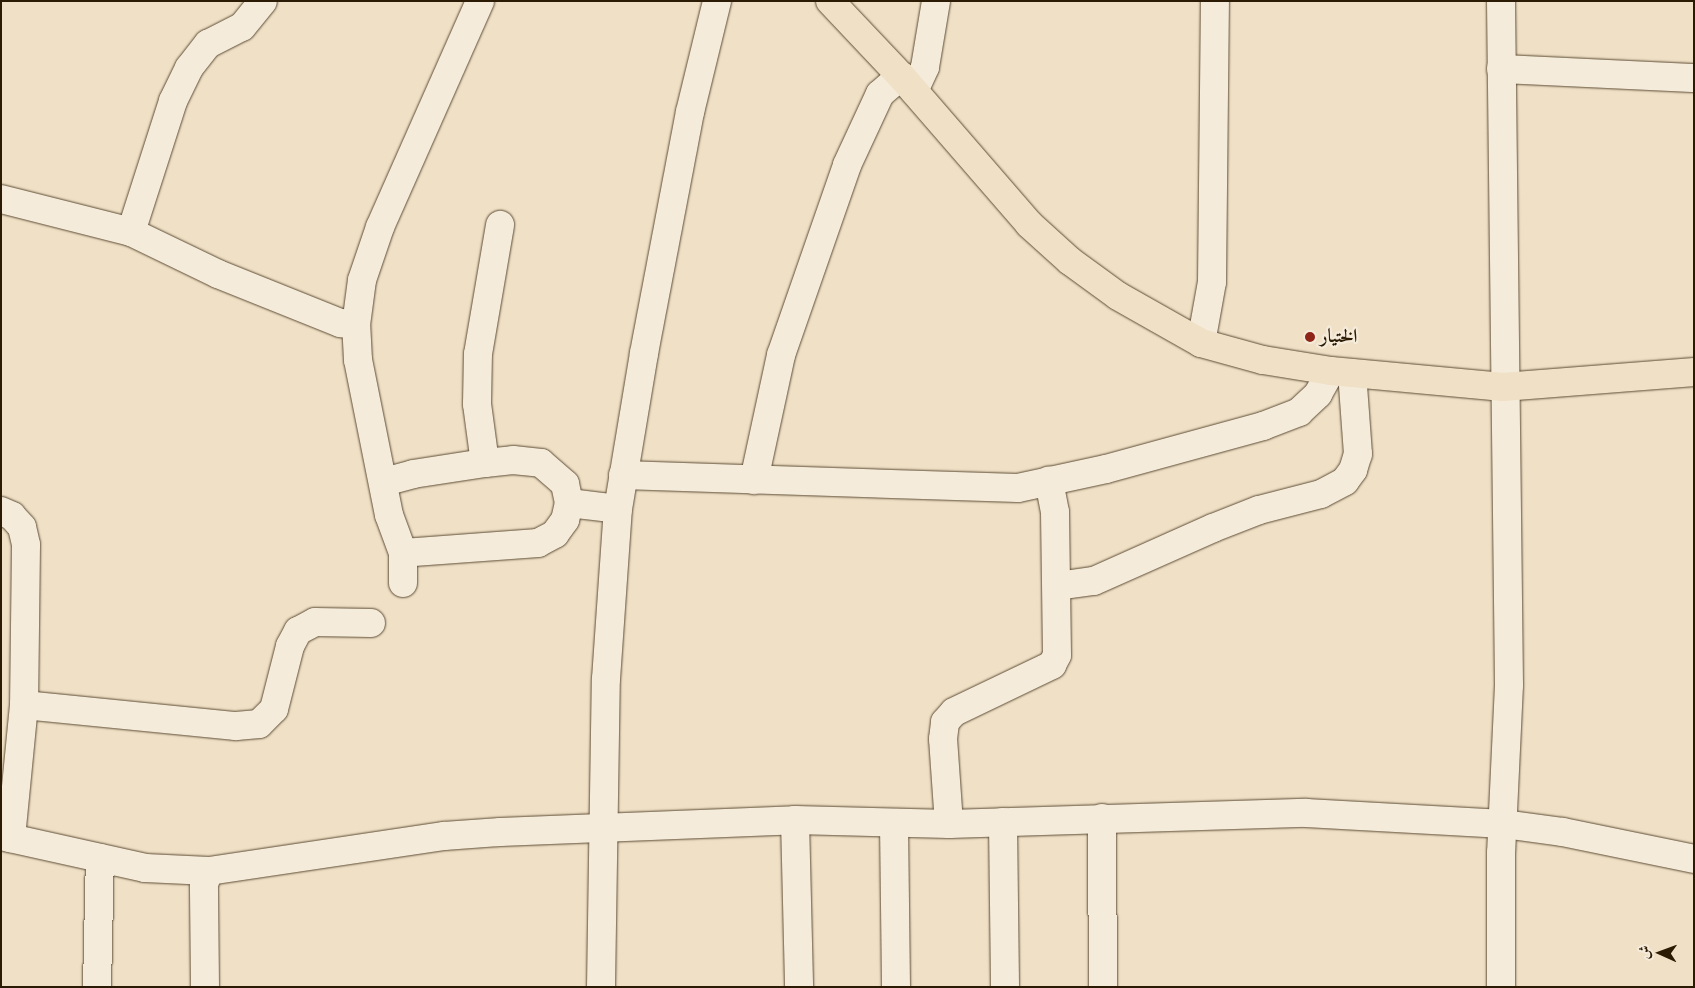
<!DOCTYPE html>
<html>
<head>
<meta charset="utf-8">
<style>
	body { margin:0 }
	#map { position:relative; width:1695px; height:988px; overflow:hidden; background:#efe0c6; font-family:"IM FELL DW Pica",Amiri,serif }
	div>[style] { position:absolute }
	.roads { filter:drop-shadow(0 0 1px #5d4c34) drop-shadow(0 0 1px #5d4c34) }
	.minor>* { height:28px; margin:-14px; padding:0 14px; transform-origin:14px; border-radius:14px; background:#f5ebda }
	.major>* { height:28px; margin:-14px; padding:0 14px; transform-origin:14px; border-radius:14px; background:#efe0c6 }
	.dots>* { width:14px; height:14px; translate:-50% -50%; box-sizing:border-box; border:2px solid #f5ebda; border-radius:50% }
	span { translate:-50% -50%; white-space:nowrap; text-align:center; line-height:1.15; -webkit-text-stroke:4.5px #f5ebda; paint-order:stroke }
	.poi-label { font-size:19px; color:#2c1b04; font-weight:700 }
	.left { translate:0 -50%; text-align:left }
	.frame { position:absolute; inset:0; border:2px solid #2c1b04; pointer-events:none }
	.north { position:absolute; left:1635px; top:928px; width:50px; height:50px; -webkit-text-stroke:4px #f5ebda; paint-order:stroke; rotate:272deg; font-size:14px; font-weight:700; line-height:20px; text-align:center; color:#2c1b04 }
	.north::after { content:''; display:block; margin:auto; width:18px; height:22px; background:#2c1b04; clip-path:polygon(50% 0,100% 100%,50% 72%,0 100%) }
</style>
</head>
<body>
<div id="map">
	<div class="roads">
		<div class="minor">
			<i style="left:1501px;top:1px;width:684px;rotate:89.33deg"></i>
			<i style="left:1509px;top:685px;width:168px;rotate:92.7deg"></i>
			<i style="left:1501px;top:853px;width:134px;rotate:90deg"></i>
			<i style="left:1501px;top:69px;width:193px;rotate:2.7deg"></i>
			<i style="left:914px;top:91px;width:26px;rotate:-65deg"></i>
			<i style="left:925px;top:67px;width:67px;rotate:-80.5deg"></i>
			<i style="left:1px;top:199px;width:134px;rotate:14.2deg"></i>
			<i style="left:131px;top:232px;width:97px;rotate:25.8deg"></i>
			<i style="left:218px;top:274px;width:131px;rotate:21.9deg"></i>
			<i style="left:340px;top:323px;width:16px;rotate:7deg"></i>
			<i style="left:131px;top:232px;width:138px;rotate:-72.2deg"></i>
			<i style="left:173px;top:101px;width:37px;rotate:-64deg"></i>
			<i style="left:189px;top:68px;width:31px;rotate:-52deg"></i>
			<i style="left:208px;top:44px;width:38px;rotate:-27deg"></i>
			<i style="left:242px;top:27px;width:33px;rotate:-51deg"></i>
			<i style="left:1201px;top:343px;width:62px;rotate:-79.8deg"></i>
			<i style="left:1212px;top:282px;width:281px;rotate:-89.4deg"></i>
			<i style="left:485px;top:463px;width:60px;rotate:-97.7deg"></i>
			<i style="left:477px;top:404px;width:50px;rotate:-88.9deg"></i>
			<i style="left:478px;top:354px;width:131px;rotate:-80.3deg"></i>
			<i style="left:623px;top:475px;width:395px;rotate:1.9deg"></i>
			<i style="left:1018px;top:488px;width:90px;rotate:-12.2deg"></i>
			<i style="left:1106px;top:469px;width:163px;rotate:-15.3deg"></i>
			<i style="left:1263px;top:426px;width:39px;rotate:-21deg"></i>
			<i style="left:1299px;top:412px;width:26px;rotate:-43deg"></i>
			<i style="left:1318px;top:394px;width:26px;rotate:-61deg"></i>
			<i style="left:754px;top:480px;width:128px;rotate:-77.8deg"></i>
			<i style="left:781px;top:355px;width:201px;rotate:-70.8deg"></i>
			<i style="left:847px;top:165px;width:78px;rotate:-65.1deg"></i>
			<i style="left:880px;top:94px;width:28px;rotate:-41deg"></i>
			<i style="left:384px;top:482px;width:30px;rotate:-15deg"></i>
			<i style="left:413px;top:474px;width:73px;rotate:-8.7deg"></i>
			<i style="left:485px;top:463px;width:28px;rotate:-6deg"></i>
			<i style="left:513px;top:460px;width:28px;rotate:6deg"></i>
			<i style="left:541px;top:463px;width:32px;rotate:41deg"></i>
			<i style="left:565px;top:484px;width:19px;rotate:78deg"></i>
			<i style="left:569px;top:503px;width:17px;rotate:103deg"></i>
			<i style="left:565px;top:520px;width:17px;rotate:126deg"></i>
			<i style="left:555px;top:534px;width:19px;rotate:152deg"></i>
			<i style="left:538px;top:543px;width:135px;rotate:175.8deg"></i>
			<i style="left:403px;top:553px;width:40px;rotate:-110.2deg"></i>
			<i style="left:389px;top:515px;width:158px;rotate:-101.3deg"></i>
			<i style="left:358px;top:360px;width:35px;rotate:-93deg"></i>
			<i style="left:356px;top:325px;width:45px;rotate:-82.4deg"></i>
			<i style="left:362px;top:280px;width:56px;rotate:-71.2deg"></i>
			<i style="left:380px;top:227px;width:247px;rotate:-66.1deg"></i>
			<i style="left:569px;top:503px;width:49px;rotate:7deg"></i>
			<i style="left:1px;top:511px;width:12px;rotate:24deg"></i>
			<i style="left:12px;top:516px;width:15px;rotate:48deg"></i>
			<i style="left:22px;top:527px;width:18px;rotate:77deg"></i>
			<i style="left:26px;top:545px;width:160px;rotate:90.7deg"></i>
			<i style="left:24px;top:705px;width:134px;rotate:95.6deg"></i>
			<i style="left:403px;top:583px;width:30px;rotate:-90deg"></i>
			<i style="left:1057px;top:586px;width:37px;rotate:-8deg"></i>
			<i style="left:1094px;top:581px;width:130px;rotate:-24deg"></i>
			<i style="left:1213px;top:528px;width:49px;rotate:-21.4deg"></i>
			<i style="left:1259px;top:510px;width:64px;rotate:-14.5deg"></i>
			<i style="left:1321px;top:494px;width:27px;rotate:-28deg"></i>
			<i style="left:1345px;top:481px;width:14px;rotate:-54deg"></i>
			<i style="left:1353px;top:470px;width:17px;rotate:-73deg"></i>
			<i style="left:1358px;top:454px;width:81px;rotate:-94.2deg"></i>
			<i style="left:24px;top:705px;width:213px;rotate:5.7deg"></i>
			<i style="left:236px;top:726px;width:23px;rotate:-5deg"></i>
			<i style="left:259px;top:724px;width:21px;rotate:-45deg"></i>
			<i style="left:274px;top:709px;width:65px;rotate:-75.7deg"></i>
			<i style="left:290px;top:646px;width:17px;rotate:-62deg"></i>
			<i style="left:298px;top:631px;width:19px;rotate:-28deg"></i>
			<i style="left:315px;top:622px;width:56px;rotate:1deg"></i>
			<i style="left:1102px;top:818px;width:169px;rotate:89.7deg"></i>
			<i style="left:795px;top:820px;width:167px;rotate:88.6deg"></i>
			<i style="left:1003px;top:822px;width:165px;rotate:89.3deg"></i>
			<i style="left:894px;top:823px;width:164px;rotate:89.3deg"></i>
			<i style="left:949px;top:824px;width:85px;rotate:-94deg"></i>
			<i style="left:943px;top:739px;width:17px;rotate:-83deg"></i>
			<i style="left:945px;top:722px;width:13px;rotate:-48deg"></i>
			<i style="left:954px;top:712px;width:109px;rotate:-25.6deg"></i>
			<i style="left:1052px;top:665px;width:11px;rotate:-63deg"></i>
			<i style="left:1057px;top:655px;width:143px;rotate:-90.8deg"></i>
			<i style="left:1055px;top:512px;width:32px;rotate:-101deg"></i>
			<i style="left:1px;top:836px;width:148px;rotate:12.5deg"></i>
			<i style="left:145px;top:868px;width:64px;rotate:2.7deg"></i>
			<i style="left:209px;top:871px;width:238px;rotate:-8.5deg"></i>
			<i style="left:444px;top:836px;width:56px;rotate:-4.1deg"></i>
			<i style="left:500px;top:832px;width:295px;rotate:-2.3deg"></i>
			<i style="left:795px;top:820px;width:154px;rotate:1.5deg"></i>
			<i style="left:949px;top:824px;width:357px;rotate:-1.8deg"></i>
			<i style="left:1306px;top:813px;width:198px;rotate:3.2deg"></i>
			<i style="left:1504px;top:824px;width:60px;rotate:7.7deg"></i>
			<i style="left:1563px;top:832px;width:134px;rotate:11.6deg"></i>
			<i style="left:97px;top:987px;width:129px;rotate:-88.7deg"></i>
			<i style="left:205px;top:987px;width:103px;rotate:-90.6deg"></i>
			<i style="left:204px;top:884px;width:14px;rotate:-69deg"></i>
			<i style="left:601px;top:987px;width:308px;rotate:-89.1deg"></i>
			<i style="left:606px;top:679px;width:170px;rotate:-86deg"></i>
			<i style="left:618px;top:509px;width:158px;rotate:-80.5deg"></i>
			<i style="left:644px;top:353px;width:245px;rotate:-79.2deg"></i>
			<i style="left:690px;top:112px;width:114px;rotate:-76.3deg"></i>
		</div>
		<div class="major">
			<i style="left:830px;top:1px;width:103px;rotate:46.6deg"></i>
			<i style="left:901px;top:76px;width:196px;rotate:49.1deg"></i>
			<i style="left:1029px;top:224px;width:55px;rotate:42.1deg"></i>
			<i style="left:1070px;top:261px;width:59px;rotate:36.1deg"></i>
			<i style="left:1118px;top:296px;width:95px;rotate:29.5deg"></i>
			<i style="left:1201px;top:343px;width:64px;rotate:15.3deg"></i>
			<i style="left:1263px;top:360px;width:69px;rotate:9.2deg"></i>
			<i style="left:1331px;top:371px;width:173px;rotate:5.3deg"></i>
			<i style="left:1503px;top:387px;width:192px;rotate:-4.5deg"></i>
		</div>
	</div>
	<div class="dots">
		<i style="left:1310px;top:337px;background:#8f2418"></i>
	</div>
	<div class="poi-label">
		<span class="left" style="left:1320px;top:337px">الختيار</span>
	</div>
	<div class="frame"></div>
	<div class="north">ش</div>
</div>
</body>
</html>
